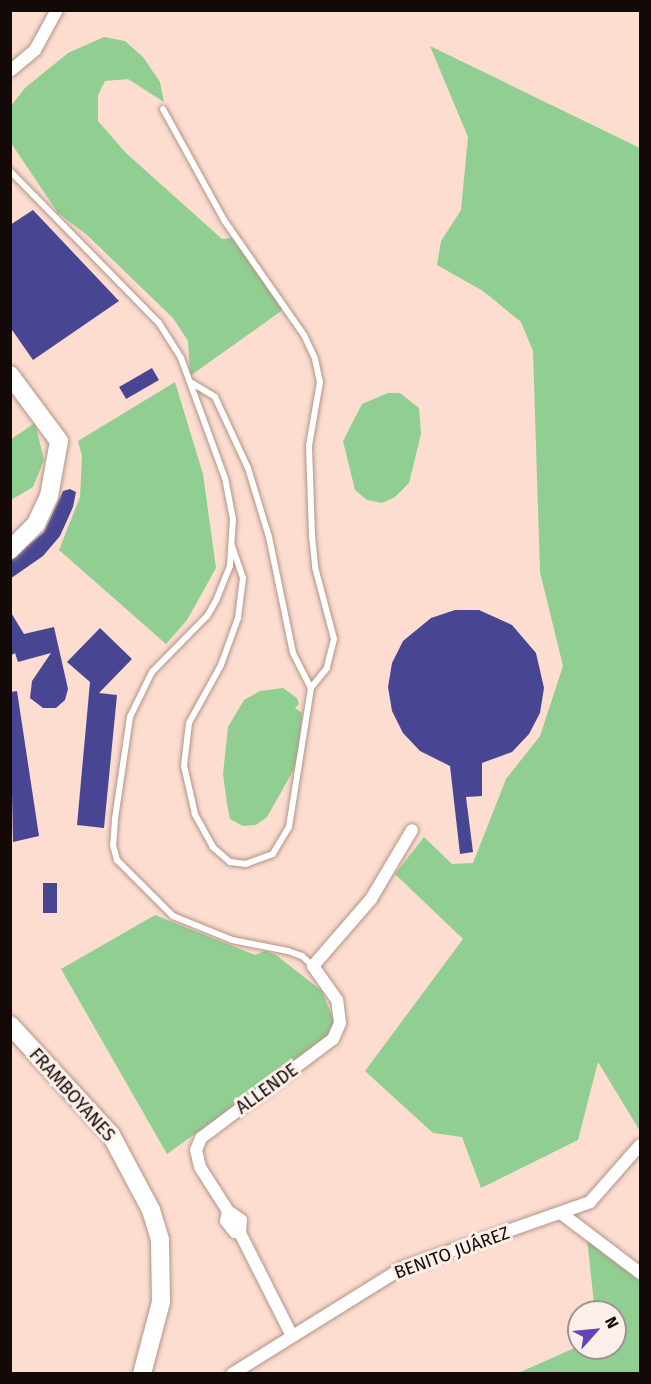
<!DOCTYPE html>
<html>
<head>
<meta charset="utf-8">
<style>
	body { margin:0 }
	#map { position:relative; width:651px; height:1384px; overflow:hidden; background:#fdddd0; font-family:"Fira Sans",sans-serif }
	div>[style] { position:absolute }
	.green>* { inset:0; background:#90cf91 }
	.building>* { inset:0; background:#484693; transform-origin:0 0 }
	.roads { filter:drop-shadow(0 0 2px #b29488) drop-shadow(0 0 2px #b29488) }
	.lane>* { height:6px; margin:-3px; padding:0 3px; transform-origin:3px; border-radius:3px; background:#fff }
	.street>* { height:12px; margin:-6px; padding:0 6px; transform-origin:6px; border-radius:6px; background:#fff }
	.secondary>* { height:18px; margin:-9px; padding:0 9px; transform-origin:9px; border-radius:9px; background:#fff }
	span { translate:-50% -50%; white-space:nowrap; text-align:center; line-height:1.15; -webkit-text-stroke:6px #fcefea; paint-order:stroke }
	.street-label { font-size:18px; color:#130906 }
	.frame { position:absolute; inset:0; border:12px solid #130906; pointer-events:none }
	.north { position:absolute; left:567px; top:1300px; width:60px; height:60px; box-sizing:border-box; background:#fcefea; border:2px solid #9f938f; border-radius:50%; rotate:63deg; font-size:16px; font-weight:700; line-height:24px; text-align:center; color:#130906 }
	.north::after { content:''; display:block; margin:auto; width:21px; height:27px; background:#6641b9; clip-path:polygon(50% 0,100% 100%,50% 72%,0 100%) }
</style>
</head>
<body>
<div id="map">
	<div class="green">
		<i style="clip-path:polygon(104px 37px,125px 41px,143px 57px,160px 82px,164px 102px,128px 79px,105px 81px,98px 95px,98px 121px,126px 153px,222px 239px,241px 237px,243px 250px,284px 309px,190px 376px,188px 341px,173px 318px,87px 235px,58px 213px,11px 143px,10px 107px,25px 88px,68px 53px)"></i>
		<i style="clip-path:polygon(430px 46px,640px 148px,640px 1131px,598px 1062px,578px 1140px,481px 1188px,462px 1137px,433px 1133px,365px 1071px,463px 939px,395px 874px,424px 837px,452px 864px,473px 863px,506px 779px,540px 736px,563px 666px,540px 572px,533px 351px,521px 322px,483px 291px,437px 265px,441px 241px,461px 210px,468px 137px)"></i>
		<i style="clip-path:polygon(175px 382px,203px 474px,216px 568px,187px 620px,166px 644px,59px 550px,80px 497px,82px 456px,78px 441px)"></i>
		<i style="clip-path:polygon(388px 393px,400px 393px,419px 408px,421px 434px,409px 483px,395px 497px,382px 503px,367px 500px,355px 490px,343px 441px,362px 404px)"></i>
		<i style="clip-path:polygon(35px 423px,44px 460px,33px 487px,11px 500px,11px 439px)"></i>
		<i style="clip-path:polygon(283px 688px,297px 698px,299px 704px,295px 708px,302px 713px,299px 750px,293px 771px,267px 817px,256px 825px,243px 826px,230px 819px,227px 804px,223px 774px,228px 727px,244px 700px,260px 691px)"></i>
		<i style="clip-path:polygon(155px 915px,255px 955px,265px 951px,276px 955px,322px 991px,334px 1021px,326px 1040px,167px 1154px,61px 969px)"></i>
		<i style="clip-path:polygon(587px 1239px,640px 1269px,640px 1373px,516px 1374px,579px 1346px,615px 1348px,615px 1312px,595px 1312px)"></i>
	</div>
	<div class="building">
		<i style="clip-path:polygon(33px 210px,119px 301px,33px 360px,10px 327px,10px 225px)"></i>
		<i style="left:152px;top:368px;width:14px;height:38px;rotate:60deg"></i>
		<i style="clip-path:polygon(70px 489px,76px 492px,73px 507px,60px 536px,43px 556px,10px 579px,10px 561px,44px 532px,63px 491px)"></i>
		<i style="clip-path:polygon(455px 610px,479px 610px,512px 625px,536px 653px,544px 688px,540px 713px,529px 734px,512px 752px,482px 763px,482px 796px,466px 797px,473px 852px,460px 854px,450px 766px,420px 751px,403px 733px,392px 711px,388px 687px,392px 663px,403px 641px,431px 618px)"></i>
		<i style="clip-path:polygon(10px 611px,24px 634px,54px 627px,68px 689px,65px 700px,56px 708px,43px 708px,30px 698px,32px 681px,51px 653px,18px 662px,15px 653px,10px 656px)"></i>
		<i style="clip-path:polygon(100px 628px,132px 659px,99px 693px,117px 695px,104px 828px,77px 825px,90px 682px,67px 662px)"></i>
		<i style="clip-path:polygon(17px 691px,39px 836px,13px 842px,10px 692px)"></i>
		<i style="left:43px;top:883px;width:14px;height:30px"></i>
	</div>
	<div class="roads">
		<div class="lane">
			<i style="left:163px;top:109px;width:127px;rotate:61.2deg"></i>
			<i style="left:224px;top:220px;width:140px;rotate:55.2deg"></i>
			<i style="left:304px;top:335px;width:26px;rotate:65deg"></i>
			<i style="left:315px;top:359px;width:24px;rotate:78deg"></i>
			<i style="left:320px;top:382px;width:65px;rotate:99.8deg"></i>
			<i style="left:309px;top:446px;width:90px;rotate:88.1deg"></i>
			<i style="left:312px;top:536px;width:31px;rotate:84deg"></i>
			<i style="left:315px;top:567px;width:74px;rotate:75.2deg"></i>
			<i style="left:334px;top:639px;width:30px;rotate:104deg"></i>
			<i style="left:327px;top:668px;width:26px;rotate:129deg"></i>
			<i style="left:10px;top:171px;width:213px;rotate:45.6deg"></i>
			<i style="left:159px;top:323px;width:41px;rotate:57.8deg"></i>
			<i style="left:181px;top:358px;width:128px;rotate:69.9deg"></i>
			<i style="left:225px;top:478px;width:42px;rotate:79deg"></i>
			<i style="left:233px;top:519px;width:47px;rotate:93.7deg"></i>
			<i style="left:230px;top:566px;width:35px;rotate:112deg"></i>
			<i style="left:217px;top:599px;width:20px;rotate:120deg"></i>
			<i style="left:207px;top:616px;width:78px;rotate:134.5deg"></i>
			<i style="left:152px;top:672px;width:50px;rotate:116.1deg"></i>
			<i style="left:130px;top:717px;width:103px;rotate:98.4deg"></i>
			<i style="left:115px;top:819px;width:26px;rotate:94deg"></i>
			<i style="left:113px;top:845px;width:16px;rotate:75deg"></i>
			<i style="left:117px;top:860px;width:79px;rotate:45deg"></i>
			<i style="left:173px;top:916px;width:64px;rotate:22.1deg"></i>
			<i style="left:232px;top:940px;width:57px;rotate:11.1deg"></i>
			<i style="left:288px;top:951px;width:15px;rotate:20deg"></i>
			<i style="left:302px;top:956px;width:15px;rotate:42deg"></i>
			<i style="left:192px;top:383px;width:27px;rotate:31deg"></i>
			<i style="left:215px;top:397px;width:78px;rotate:65.1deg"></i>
			<i style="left:248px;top:468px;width:72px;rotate:73.1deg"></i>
			<i style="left:269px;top:537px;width:118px;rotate:78.3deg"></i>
			<i style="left:293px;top:653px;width:39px;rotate:63deg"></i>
			<i style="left:311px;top:688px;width:141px;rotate:99deg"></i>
			<i style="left:289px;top:827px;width:31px;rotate:121deg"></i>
			<i style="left:273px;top:854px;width:29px;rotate:160deg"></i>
			<i style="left:246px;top:864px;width:16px;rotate:-173deg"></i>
			<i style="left:230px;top:862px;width:23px;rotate:-139deg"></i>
			<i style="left:213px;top:847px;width:38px;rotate:-119deg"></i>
			<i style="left:195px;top:814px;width:49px;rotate:-102.9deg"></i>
			<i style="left:184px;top:766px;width:43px;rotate:-83.4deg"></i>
			<i style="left:189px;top:723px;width:66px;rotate:-61.1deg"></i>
			<i style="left:221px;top:665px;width:50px;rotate:-70.1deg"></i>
			<i style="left:238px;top:618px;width:40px;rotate:-82.9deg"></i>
			<i style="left:243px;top:578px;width:34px;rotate:-109deg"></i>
		</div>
		<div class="street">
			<i style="left:10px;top:71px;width:33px;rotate:-40deg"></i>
			<i style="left:35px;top:50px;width:46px;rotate:-61.2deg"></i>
			<i style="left:228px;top:1211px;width:10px;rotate:101deg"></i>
			<i style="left:226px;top:1221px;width:14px;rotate:51deg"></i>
			<i style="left:235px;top:1232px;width:5px;rotate:11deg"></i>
			<i style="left:562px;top:1214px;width:98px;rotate:37.1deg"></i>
			<i style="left:291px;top:1334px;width:113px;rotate:-116.8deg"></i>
			<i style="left:240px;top:1233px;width:13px;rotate:-86deg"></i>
			<i style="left:241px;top:1220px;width:16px;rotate:-145deg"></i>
			<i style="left:228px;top:1211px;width:52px;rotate:-122.5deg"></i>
			<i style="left:200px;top:1167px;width:17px;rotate:-103deg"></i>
			<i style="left:196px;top:1150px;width:13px;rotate:-67deg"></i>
			<i style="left:201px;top:1138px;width:165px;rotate:-36.9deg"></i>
			<i style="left:333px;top:1039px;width:17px;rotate:-66deg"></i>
			<i style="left:340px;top:1023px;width:23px;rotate:-97deg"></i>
			<i style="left:337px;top:1000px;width:42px;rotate:-125.2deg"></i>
			<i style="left:313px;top:966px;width:89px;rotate:-49.1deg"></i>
			<i style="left:371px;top:899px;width:80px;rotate:-59.3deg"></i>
			<i style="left:232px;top:1374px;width:200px;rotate:-31.9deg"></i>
			<i style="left:402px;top:1268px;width:199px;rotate:-19.3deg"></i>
			<i style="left:590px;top:1202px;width:76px;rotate:-48.7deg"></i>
		</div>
		<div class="secondary">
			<i style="left:10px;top:375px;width:82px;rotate:53.4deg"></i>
			<i style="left:59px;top:441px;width:56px;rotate:100.3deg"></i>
			<i style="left:49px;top:496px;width:31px;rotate:115deg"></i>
			<i style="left:36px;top:524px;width:37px;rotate:135deg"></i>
			<i style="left:10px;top:1025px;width:149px;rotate:47.4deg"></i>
			<i style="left:111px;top:1135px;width:85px;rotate:61.9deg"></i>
			<i style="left:151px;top:1210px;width:31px;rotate:73deg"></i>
			<i style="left:160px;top:1240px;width:62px;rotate:89.1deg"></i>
			<i style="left:161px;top:1302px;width:74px;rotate:104.8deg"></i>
		</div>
	</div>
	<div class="street-label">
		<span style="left:267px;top:1089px;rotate:-36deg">ALLENDE</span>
		<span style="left:72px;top:1095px;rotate:48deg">FRAMBOYANES</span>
		<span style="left:452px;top:1253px;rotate:-20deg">BENITO JUÁREZ</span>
	</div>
	<div class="frame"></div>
	<div class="north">N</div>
</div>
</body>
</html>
